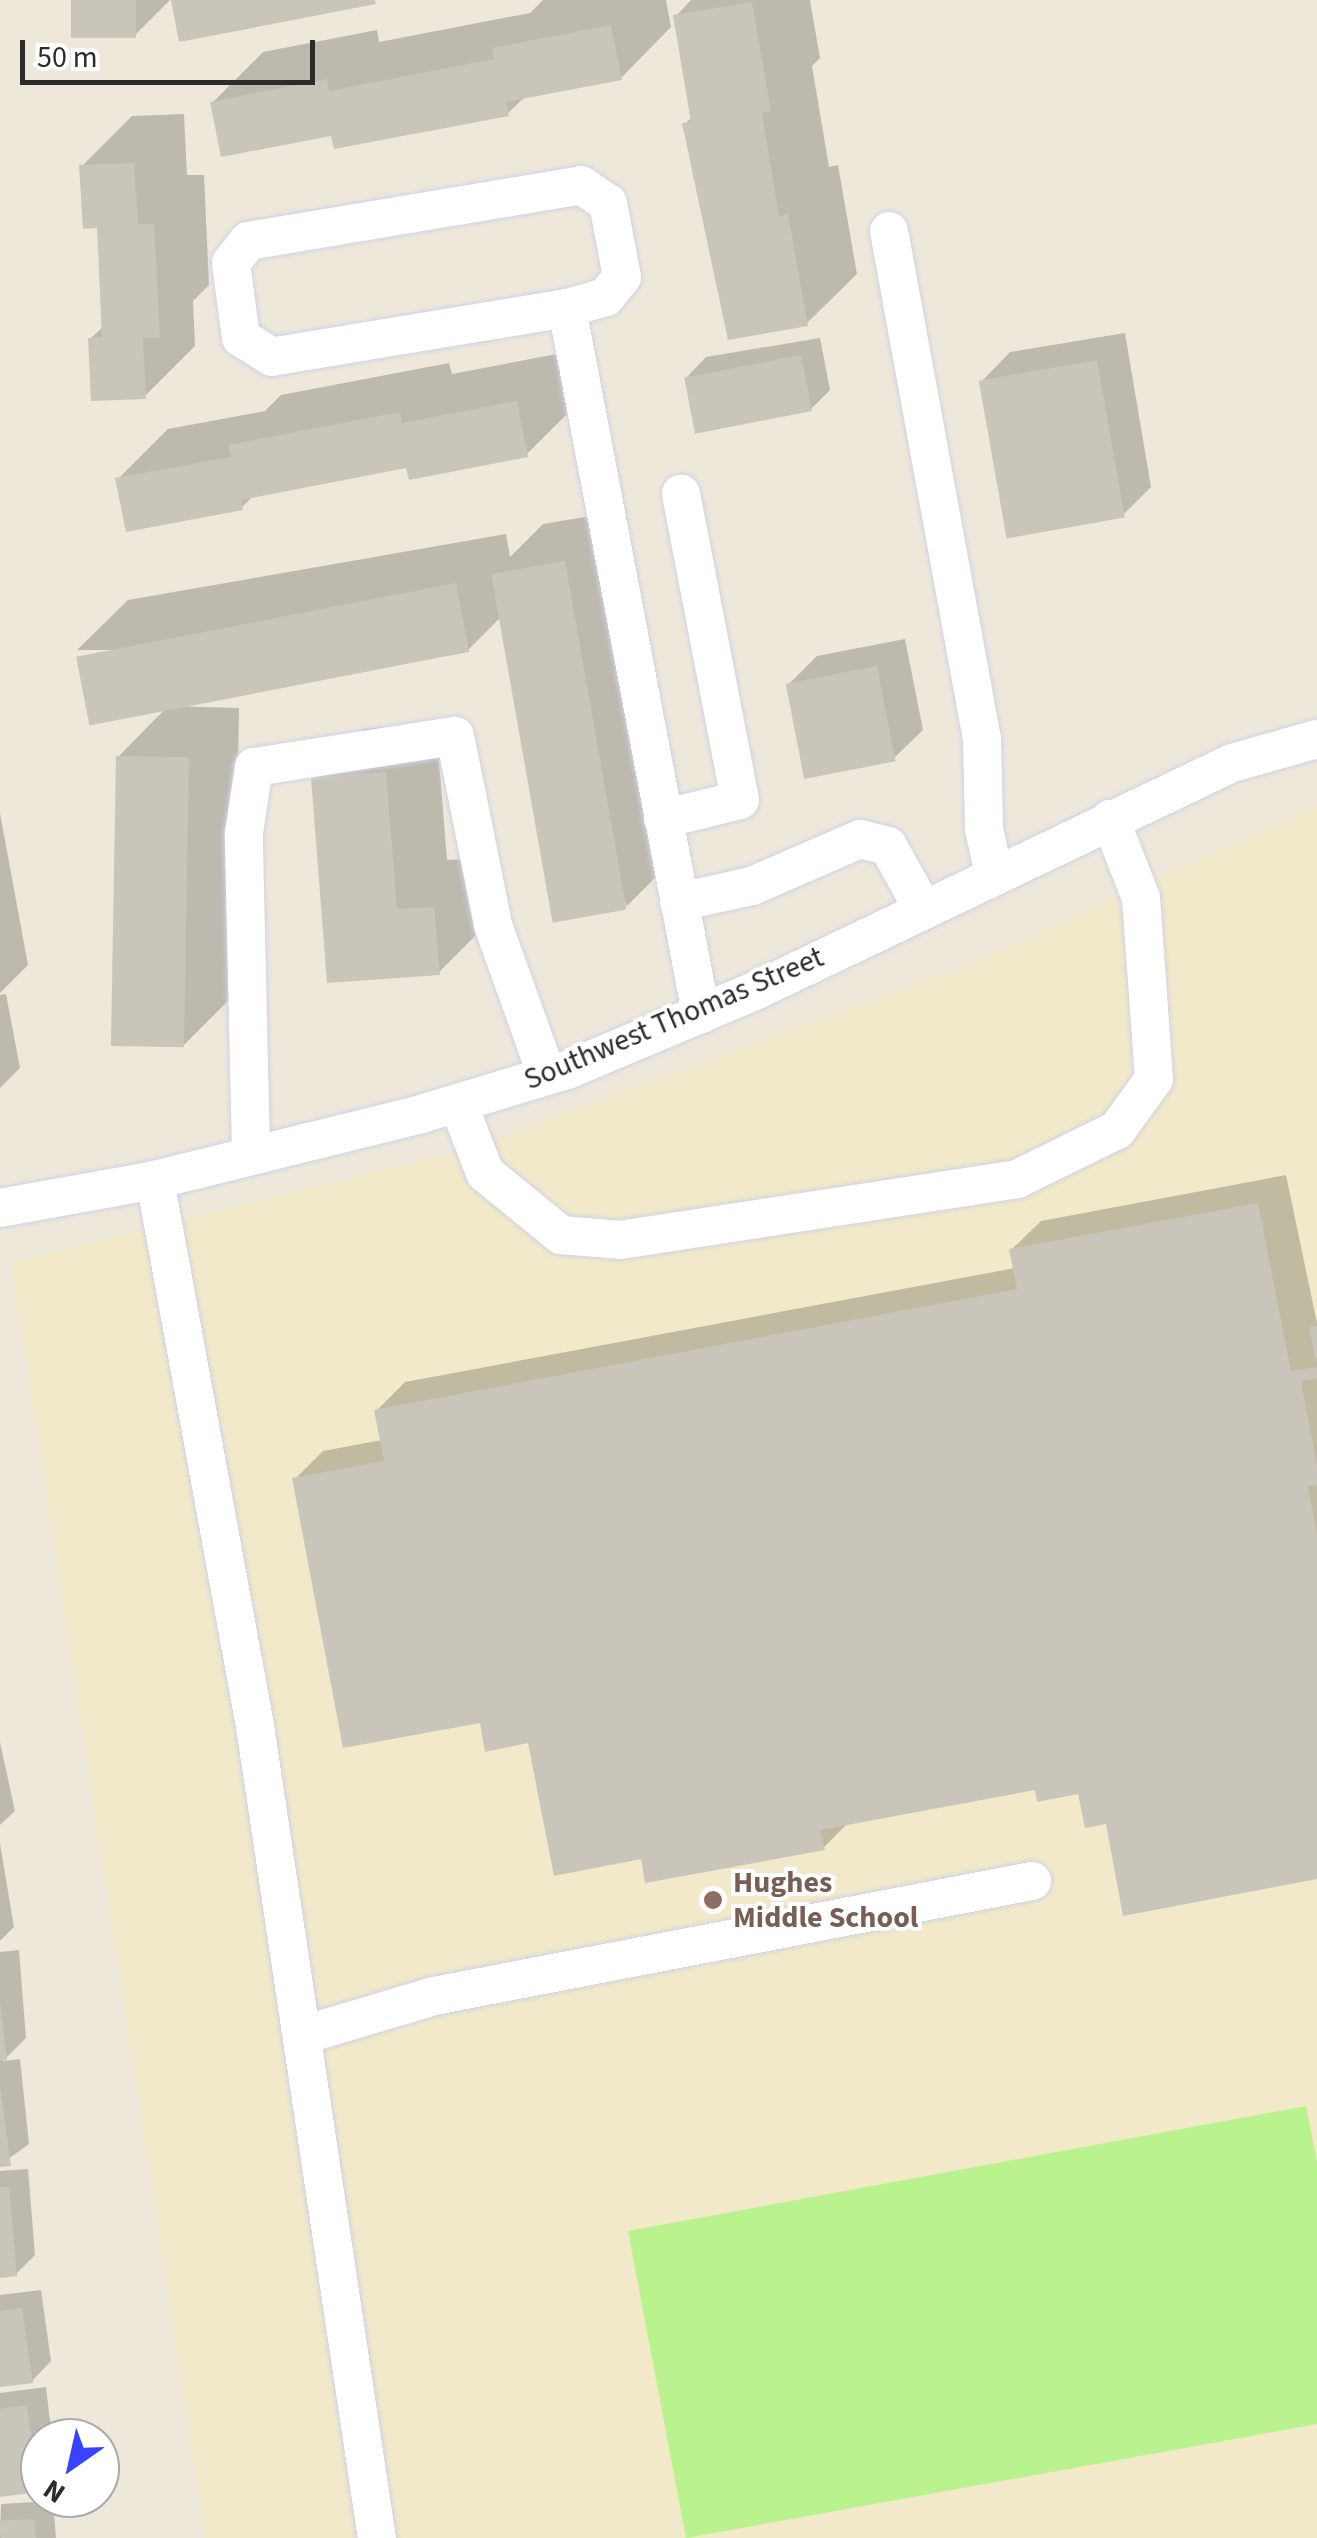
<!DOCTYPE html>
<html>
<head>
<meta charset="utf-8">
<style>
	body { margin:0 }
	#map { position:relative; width:1317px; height:2538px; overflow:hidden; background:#eee8db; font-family:"Source Sans 3",sans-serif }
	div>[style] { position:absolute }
	.education>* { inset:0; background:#f1e9c9 }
	.pitch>* { inset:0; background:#baf38d }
	.shadow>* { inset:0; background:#0003 }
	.building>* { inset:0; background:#c9c5bb; transform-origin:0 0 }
	.roads { filter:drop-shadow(0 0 2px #d0d2e5) drop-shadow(0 0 2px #d0d2e5) }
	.minor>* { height:38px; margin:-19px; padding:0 19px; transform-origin:19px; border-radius:19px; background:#fff }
	.dots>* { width:28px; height:28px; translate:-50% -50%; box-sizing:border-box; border:5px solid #fff; border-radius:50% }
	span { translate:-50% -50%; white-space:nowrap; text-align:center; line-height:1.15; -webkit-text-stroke:8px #fff; paint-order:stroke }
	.street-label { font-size:30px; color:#2b2b2b }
	.education-label { font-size:30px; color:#785e54; font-weight:700 }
	.left { translate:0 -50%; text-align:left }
	.north { position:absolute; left:20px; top:2418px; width:100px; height:100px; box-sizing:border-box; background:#fff; border:2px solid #aaa; border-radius:50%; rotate:214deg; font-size:28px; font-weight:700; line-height:40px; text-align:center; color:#2b2b2b }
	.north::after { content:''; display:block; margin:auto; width:35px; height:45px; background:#3743ff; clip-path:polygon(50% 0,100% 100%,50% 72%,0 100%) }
	.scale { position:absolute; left:20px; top:40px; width:295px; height:45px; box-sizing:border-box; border:5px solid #2b2b2b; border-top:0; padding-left:12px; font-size:30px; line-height:35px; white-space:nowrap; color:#2b2b2b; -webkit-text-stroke:8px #fff; paint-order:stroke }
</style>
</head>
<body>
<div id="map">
	<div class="education">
		<i style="clip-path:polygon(1317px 806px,1317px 2538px,205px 2538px,11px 1263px,473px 1147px,974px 963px)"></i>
	</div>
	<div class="pitch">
		<i style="clip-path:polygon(1306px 2106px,1317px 2162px,1317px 2424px,686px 2538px,628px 2231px)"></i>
	</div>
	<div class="shadow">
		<i style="clip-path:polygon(73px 0,170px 0,135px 35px)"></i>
		<i style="clip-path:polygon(543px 0,666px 0,671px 27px,621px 78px,526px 96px,508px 113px,333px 133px,213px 102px,263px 52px,377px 30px,379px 42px,530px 13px)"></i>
		<i style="clip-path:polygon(691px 0,810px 0,820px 58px,812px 66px,829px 167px,838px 165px,857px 274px,806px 324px,685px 124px,693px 116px,676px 16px)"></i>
		<i style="clip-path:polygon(184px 114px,187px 175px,204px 175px,209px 285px,193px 301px,195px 346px,145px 396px,90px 339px,104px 326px,99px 226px,82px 166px,132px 116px)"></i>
		<i style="clip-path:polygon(1125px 333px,1151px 487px,1123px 515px,982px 381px,1010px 352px)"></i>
		<i style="clip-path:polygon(820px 338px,830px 390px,811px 409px,687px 377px,706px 357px)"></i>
		<i style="clip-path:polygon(567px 352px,577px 404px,527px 454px,408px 465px,254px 495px,242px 507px,118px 479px,168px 429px,265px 411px,281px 395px,449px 363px,452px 374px)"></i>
		<i style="clip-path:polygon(614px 512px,677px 856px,627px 906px,501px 617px,468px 650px,77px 650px,128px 600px,506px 534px,510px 557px,543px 524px)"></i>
		<i style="clip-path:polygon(905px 639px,923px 730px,894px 758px,789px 684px,817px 656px)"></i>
		<i style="clip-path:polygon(168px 706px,239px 708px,234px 995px,184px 1045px,118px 757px)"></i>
		<i style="clip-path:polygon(436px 723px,447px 860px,484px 858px,489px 922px,439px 972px,329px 981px,314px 779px,364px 729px)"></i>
		<i style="clip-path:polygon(0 813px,28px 965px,0 993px)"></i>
		<i style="clip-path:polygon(6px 994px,20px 1068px,0 1088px,0 995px)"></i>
		<i style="clip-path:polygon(1286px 1175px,1317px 1323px,1317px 1877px,1108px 1821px,1080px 1791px,1037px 1787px,849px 1822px,823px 1848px,643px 1856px,530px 1740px,482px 1720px,295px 1479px,323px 1451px,382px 1440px,377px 1410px,405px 1382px,1015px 1268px,1012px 1249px,1041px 1221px)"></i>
		<i style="clip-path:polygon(0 1742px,15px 1811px,0 1825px)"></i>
		<i style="clip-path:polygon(0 1843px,14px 1927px,0 1941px)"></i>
		<i style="clip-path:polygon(19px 1950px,26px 2038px,3px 2061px,20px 2059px,29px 2144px,0 2165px,0 1952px)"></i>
		<i style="clip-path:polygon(28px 2169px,35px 2255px,16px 2274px,0 2275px,0 2171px)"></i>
		<i style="clip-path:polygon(41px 2290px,51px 2361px,32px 2381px,0 2385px,0 2295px)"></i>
		<i style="clip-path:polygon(46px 2387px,52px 2438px,40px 2438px,40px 2487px,0 2494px,0 2393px)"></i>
		<i style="clip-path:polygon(53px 2501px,56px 2538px,0 2538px,1px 2504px)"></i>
	</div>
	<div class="building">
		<i style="left:71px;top:0;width:65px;height:38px"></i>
		<i style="clip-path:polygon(171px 0,375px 0,376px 4px,179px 42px)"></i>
		<i style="clip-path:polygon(752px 2px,771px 111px,762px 113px,779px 216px,788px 214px,808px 326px,728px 340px,682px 123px,691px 122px,673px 15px)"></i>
		<i style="clip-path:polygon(611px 25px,622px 80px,506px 102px,509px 116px,334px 149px,331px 136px,221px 157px,210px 102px,327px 79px,329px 91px,494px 59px,492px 48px)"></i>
		<i style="clip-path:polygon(134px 163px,138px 224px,154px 224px,160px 338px,143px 338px,146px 399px,91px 401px,88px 338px,102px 337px,97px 228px,83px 229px,79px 165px)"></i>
		<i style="left:801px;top:355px;width:57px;height:119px;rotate:79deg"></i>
		<i style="left:1097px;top:360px;width:160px;height:120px;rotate:80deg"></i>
		<i style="clip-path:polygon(517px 401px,528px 457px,409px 480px,406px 468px,241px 500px,243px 510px,126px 532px,115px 478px,231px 457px,228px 445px,400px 412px,402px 423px)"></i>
		<i style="left:565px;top:561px;width:354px;height:75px;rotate:80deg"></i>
		<i style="left:456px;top:583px;width:70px;height:387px;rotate:79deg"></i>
		<i style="left:877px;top:666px;width:97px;height:93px;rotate:79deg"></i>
		<i style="left:116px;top:756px;width:73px;height:290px;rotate:1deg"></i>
		<i style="clip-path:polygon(386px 772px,397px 909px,434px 907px,440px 975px,327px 983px,311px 778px)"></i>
		<i style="clip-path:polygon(1258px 1203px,1291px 1371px,1317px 1367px,1317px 1378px,1301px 1381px,1317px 1466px,1317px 1485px,1308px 1486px,1317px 1535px,1317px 1879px,1123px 1916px,1106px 1824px,1085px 1828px,1078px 1794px,1037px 1802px,1035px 1790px,820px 1830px,825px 1850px,645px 1883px,641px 1859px,554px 1876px,528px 1743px,485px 1752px,480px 1723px,343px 1748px,292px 1478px,384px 1461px,374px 1410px,1017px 1289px,1009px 1249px)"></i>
		<i style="clip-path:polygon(1317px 1326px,1317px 1358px,1315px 1359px,1309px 1327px)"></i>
		<i style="clip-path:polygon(0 2000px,7px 2060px,0 2060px)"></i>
		<i style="clip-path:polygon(0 2086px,11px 2166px,0 2167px)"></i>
		<i style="clip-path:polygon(0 2187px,9px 2187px,17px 2276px,0 2278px)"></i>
		<i style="clip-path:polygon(22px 2308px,33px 2383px,0 2387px,0 2311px)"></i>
		<i style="clip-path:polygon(27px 2405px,38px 2492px,0 2497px,0 2409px)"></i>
		<i style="left:35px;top:2519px;width:19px;height:35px;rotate:87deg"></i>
	</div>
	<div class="roads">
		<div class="minor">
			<i style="left:889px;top:231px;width:516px;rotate:79.63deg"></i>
			<i style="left:982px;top:739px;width:90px;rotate:88.7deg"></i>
			<i style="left:984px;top:829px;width:46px;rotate:77.5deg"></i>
			<i style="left:567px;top:308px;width:299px;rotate:170.6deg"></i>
			<i style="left:272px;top:357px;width:36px;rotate:-148deg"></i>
			<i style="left:241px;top:338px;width:76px;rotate:-97.6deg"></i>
			<i style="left:231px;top:263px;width:28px;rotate:-52deg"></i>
			<i style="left:248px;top:241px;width:338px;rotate:-9.5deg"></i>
			<i style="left:581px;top:185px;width:32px;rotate:34deg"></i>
			<i style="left:608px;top:203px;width:75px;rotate:79.3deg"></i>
			<i style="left:622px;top:277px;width:26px;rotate:129deg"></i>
			<i style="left:606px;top:297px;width:41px;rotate:164.2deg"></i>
			<i style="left:567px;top:308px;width:719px;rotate:79.25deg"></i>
			<i style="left:663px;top:819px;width:79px;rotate:-13.9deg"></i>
			<i style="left:740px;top:800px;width:312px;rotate:-100.9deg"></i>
			<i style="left:679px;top:902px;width:75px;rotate:-12.4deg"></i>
			<i style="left:752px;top:886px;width:118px;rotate:-23.5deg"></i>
			<i style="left:860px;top:839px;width:29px;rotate:14deg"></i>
			<i style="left:888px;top:846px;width:72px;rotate:60.9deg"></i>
			<i style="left:458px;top:1103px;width:75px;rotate:68.9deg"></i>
			<i style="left:485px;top:1173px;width:98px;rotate:39.2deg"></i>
			<i style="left:561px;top:1235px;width:59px;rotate:4.8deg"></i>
			<i style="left:620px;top:1240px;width:402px;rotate:-8.7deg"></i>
			<i style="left:1017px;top:1179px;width:111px;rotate:-26.1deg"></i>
			<i style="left:1117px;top:1130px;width:63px;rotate:-54deg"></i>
			<i style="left:1154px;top:1079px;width:181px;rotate:-94.1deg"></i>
			<i style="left:1141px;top:898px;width:85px;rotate:-111.4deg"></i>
			<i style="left:251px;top:1153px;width:320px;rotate:-91.3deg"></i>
			<i style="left:244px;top:833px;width:67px;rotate:-81.4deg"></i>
			<i style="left:254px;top:767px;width:203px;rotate:-8.8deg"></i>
			<i style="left:455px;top:736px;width:193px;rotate:78.6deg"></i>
			<i style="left:493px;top:925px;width:160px;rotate:70.3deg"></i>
			<i style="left:155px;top:1180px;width:555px;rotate:79.62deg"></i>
			<i style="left:255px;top:1726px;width:821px;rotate:81.46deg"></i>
			<i style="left:0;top:1208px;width:158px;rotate:-10.2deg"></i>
			<i style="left:155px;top:1180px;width:274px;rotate:-13.9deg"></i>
			<i style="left:421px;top:1114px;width:152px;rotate:-16.8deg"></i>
			<i style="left:567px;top:1070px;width:206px;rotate:-22.8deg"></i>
			<i style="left:757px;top:990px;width:526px;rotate:-25.54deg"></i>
			<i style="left:1232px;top:763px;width:88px;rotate:-15.8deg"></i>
			<i style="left:303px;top:2035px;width:137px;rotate:-16.6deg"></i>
			<i style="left:434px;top:1996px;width:609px;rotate:-10.89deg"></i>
		</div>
	</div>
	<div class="dots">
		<i style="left:713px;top:1900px;background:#8d6e63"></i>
	</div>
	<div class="street-label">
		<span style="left:674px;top:1019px;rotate:-23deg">Southwest Thomas Street</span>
	</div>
	<div class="education-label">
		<span class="left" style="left:733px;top:1900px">Hughes<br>Middle School</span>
	</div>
	<div class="north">N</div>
	<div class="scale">50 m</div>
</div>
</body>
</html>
